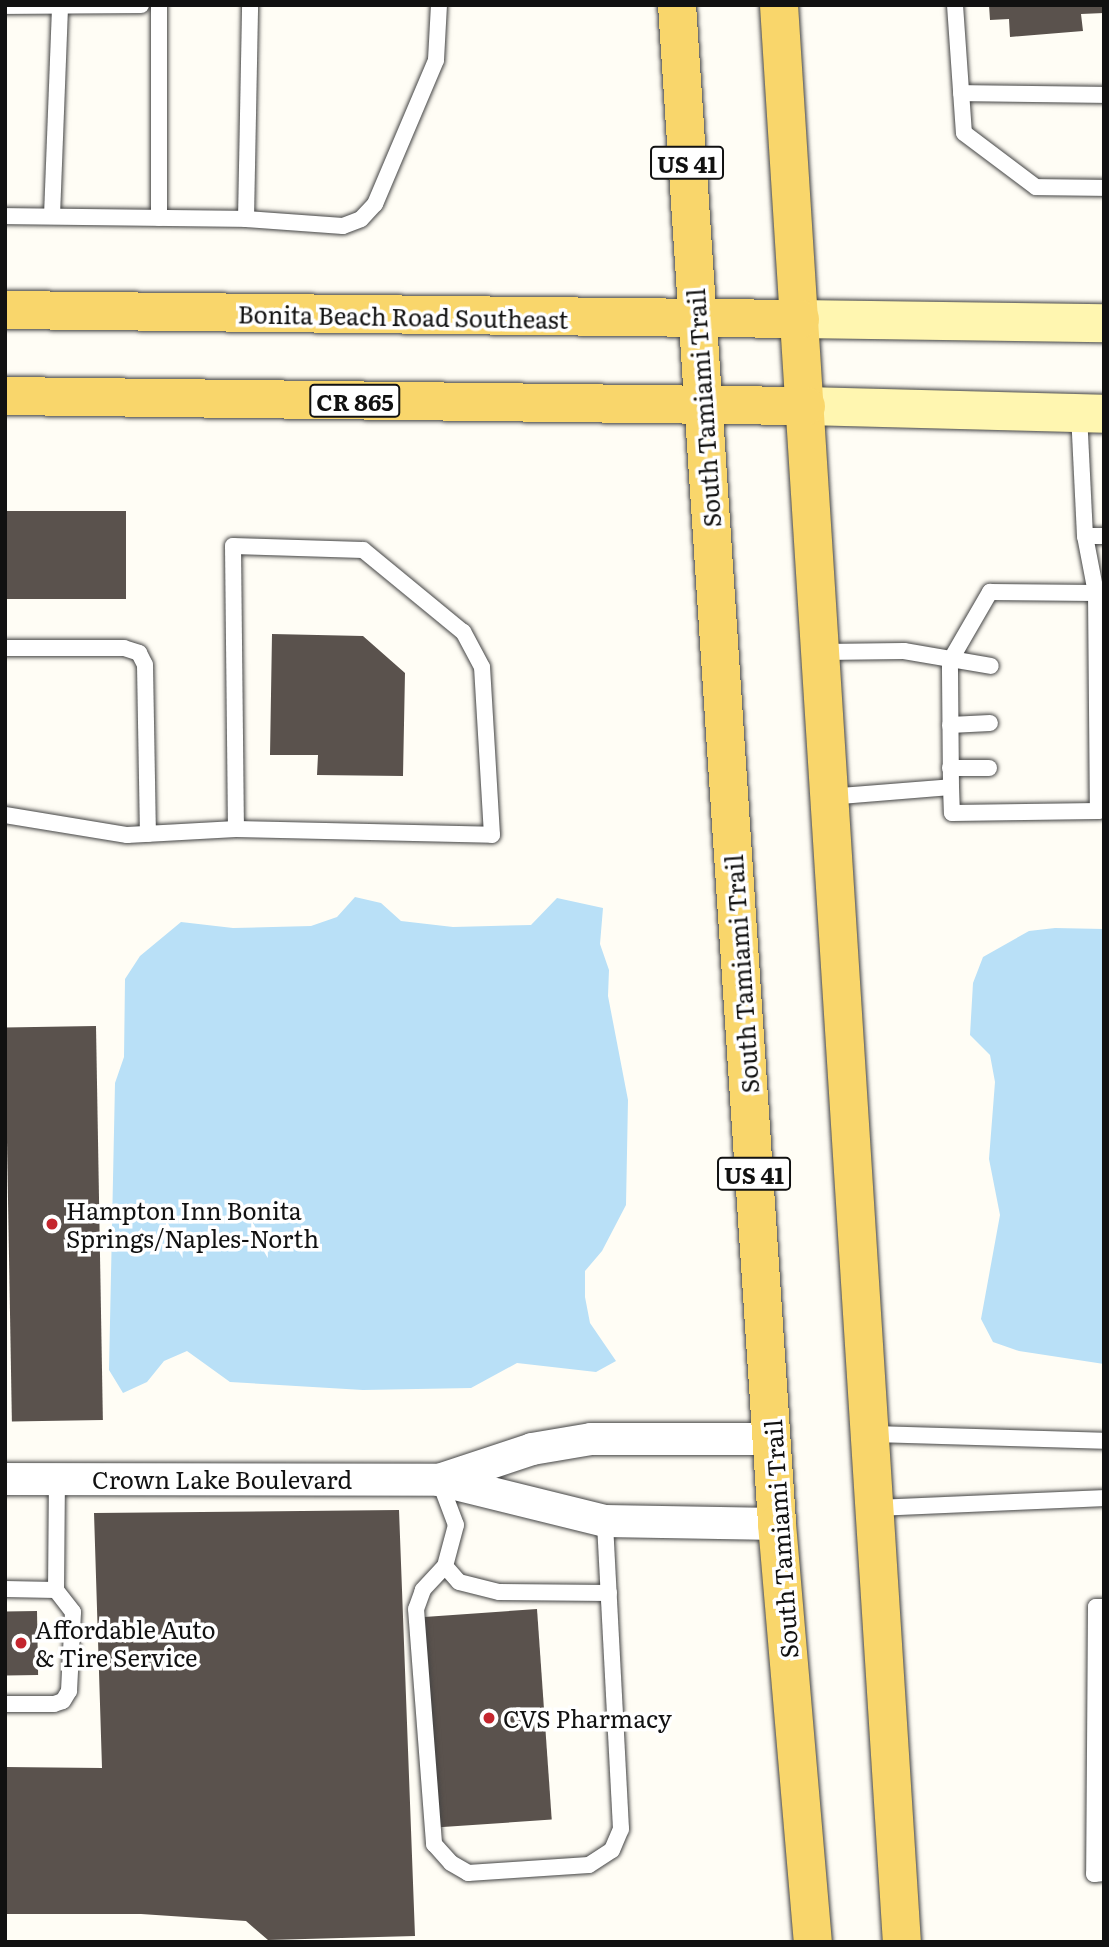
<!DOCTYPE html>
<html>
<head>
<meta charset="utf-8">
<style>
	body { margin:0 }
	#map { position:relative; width:1109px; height:1947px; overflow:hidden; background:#fffdf5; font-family:Literata,serif }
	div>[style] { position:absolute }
	.water>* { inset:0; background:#b9e0f7 }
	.building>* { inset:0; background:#5a524d; transform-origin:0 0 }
	.roads { filter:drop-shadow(0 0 2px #444) drop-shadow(0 0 2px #444) }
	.lane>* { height:16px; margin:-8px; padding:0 8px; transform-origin:8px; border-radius:8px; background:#fff }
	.street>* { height:32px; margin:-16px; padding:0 16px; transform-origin:16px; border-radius:16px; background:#fff }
	.secondary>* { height:38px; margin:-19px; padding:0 19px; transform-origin:19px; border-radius:19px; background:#fff6b0 }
	.primary>* { height:38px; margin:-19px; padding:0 19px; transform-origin:19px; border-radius:19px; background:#f9d66b }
	.dots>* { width:19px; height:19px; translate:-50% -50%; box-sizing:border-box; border:4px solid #fff; border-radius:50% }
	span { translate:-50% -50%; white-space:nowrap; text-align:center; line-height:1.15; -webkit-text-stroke:7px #fff; paint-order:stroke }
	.shield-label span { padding:2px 5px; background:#fff; border:2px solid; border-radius:5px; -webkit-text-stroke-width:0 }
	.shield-label { font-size:23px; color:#111; font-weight:700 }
	.street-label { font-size:24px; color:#111 }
	.poi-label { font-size:24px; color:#111 }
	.left { translate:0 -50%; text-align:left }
	.frame { position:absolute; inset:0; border:7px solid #111; pointer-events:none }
</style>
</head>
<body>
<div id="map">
	<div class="water">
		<i style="clip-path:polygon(355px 897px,381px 903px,401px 921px,453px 927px,531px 925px,557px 898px,603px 908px,600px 944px,609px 970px,608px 996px,628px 1100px,626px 1205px,602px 1251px,585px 1271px,585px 1297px,590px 1323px,616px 1361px,596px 1372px,517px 1363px,471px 1388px,363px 1390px,230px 1382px,187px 1351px,164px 1361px,147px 1382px,123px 1393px,109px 1370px,115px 1083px,124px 1057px,125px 979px,140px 956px,181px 922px,233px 928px,311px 926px,337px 917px)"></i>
		<i style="clip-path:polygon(1055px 928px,1104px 929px,1104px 1364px,1019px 1351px,993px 1342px,981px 1319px,1000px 1215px,989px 1159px,995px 1082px,990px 1055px,970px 1035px,973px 983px,983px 957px,1029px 931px)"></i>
	</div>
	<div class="building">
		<i style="clip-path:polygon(989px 5px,1104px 5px,1104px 13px,1081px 14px,1083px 31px,1010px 37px,1009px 19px,990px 20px)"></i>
		<i style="left:5px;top:511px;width:121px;height:88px"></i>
		<i style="clip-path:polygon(272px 634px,363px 636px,405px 673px,403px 776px,317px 775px,318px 755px,270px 755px)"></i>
		<i style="left:96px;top:1026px;width:394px;height:91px;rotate:89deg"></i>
		<i style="clip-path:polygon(399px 1510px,415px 1936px,268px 1940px,246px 1921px,141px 1914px,5px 1914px,5px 1767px,102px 1768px,94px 1513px)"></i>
		<i style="left:537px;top:1609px;width:211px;height:113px;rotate:86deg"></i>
		<i style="left:37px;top:1611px;width:64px;height:32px;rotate:89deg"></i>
	</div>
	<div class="roads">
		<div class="lane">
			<i style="left:159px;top:5px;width:213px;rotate:90deg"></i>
			<i style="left:955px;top:5px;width:128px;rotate:86deg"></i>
			<i style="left:964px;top:133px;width:90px;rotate:36.9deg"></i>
			<i style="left:1036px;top:187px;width:68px;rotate:0.8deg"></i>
			<i style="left:5px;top:6px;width:136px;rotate:-0.4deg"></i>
			<i style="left:961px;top:93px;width:143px;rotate:0.8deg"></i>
			<i style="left:5px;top:216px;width:241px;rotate:0.7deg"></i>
			<i style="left:246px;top:219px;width:214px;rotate:-88.9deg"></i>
			<i style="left:52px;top:216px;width:210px;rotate:-87.8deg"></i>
			<i style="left:246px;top:219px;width:97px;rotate:4.1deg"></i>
			<i style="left:343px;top:226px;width:19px;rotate:-21deg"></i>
			<i style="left:361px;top:219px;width:21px;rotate:-47deg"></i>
			<i style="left:375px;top:204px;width:156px;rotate:-67deg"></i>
			<i style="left:436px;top:60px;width:55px;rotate:-86.9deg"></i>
			<i style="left:1085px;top:536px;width:19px"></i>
			<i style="left:1096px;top:593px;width:218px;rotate:89.5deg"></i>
			<i style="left:1098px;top:811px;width:6px;rotate:-9deg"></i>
			<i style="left:5px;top:648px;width:119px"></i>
			<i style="left:124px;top:648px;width:16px;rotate:18deg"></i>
			<i style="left:139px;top:653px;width:13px;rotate:63deg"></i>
			<i style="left:145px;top:665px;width:169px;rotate:89deg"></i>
			<i style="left:823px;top:652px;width:81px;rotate:-0.7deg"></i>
			<i style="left:904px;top:651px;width:88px;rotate:9.8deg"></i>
			<i style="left:950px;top:725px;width:40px;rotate:-2.9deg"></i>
			<i style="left:950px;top:768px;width:39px"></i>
			<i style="left:951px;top:787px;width:26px;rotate:88deg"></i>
			<i style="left:952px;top:813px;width:146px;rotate:-0.8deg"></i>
			<i style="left:828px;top:797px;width:123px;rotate:-4.6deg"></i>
			<i style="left:951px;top:787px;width:126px;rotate:-90.5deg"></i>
			<i style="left:950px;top:661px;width:80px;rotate:-59.9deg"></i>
			<i style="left:990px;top:592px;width:106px;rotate:0.5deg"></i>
			<i style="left:1096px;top:593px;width:58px;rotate:-100.9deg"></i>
			<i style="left:1085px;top:536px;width:122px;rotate:-92.8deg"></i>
			<i style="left:5px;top:815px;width:124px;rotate:9.3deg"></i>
			<i style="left:127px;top:835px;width:109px;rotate:-3.2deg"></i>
			<i style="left:236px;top:829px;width:256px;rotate:1.3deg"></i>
			<i style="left:492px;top:835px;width:168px;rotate:-93.4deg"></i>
			<i style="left:482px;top:667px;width:40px;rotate:-118deg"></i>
			<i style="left:463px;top:632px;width:129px;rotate:-140.6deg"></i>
			<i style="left:363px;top:550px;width:130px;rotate:-178.2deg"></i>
			<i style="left:233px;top:546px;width:283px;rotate:89.4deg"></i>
			<i style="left:873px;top:1434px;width:231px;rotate:1.7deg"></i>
			<i style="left:439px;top:1480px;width:48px;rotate:69.3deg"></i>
			<i style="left:456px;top:1525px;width:42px;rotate:105deg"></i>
			<i style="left:445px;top:1566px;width:21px;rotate:49deg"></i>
			<i style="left:459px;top:1582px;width:41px;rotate:14deg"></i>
			<i style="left:499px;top:1592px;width:110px;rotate:0.5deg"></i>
			<i style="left:878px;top:1508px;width:226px;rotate:-2.5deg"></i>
			<i style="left:445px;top:1566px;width:33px;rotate:133deg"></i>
			<i style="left:423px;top:1590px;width:20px;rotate:110deg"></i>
			<i style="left:416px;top:1609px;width:236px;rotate:85.6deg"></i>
			<i style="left:434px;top:1844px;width:25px;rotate:48deg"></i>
			<i style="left:451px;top:1863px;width:20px;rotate:30deg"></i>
			<i style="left:468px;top:1873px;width:121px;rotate:-3.8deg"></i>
			<i style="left:589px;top:1865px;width:27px;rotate:-33deg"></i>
			<i style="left:612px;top:1850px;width:23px;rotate:-67deg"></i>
			<i style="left:621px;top:1829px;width:308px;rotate:-93deg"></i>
			<i style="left:5px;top:1589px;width:51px;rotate:1.1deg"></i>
			<i style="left:1104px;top:1607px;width:8px;rotate:180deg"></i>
			<i style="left:1096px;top:1607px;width:267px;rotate:90.4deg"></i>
			<i style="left:1094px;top:1874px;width:10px;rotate:-6deg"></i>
			<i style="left:5px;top:1704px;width:49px"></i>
			<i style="left:54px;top:1704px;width:9px;rotate:-18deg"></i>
			<i style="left:63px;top:1701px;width:12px;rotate:-59deg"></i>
			<i style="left:69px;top:1691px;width:79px;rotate:-87.1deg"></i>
			<i style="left:73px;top:1612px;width:28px;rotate:-128deg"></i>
			<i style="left:56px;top:1590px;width:111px;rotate:-89.5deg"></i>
		</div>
		<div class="street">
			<i style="left:5px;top:1479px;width:434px;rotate:0.1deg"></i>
			<i style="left:439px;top:1480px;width:171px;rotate:13.9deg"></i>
			<i style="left:605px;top:1521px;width:172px;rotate:1deg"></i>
			<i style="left:439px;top:1480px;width:98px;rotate:-18.4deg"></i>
			<i style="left:532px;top:1449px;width:60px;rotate:-9.6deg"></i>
			<i style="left:591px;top:1439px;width:181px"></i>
		</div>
		<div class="secondary">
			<i style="left:800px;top:319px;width:304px;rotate:0.8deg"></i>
			<i style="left:806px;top:406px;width:298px;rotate:1.5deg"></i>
		</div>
		<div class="primary">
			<i style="left:677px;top:5px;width:1522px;rotate:86.23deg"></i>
			<i style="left:777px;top:1524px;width:420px;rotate:85.1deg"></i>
			<i style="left:779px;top:5px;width:1941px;rotate:86.37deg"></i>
			<i style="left:5px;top:310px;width:795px;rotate:0.65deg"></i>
			<i style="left:5px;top:396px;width:801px;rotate:0.72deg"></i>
		</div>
	</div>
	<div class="dots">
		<i style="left:52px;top:1224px;background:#c4262e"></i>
		<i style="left:21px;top:1643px;background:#c4262e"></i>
		<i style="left:489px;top:1718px;background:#c4262e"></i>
	</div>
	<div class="shield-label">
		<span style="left:687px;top:163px">US 41</span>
		<span style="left:355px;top:401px">CR 865</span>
		<span style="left:754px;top:1174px">US 41</span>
	</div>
	<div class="street-label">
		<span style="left:403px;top:316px;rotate:1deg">Bonita Beach Road Southeast</span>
		<span style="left:703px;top:408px;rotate:-94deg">South Tamiami Trail</span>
		<span style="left:741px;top:974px;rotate:-94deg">South Tamiami Trail</span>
		<span style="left:222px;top:1479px">Crown Lake Boulevard</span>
		<span style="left:780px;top:1539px;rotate:-94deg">South Tamiami Trail</span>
	</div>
	<div class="poi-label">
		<span class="left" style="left:66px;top:1224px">Hampton Inn Bonita<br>Springs/Naples-North</span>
		<span class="left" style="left:35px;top:1643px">Affordable Auto<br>&amp; Tire Service</span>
		<span class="left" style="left:503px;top:1718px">CVS Pharmacy</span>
	</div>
	<div class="frame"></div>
</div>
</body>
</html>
